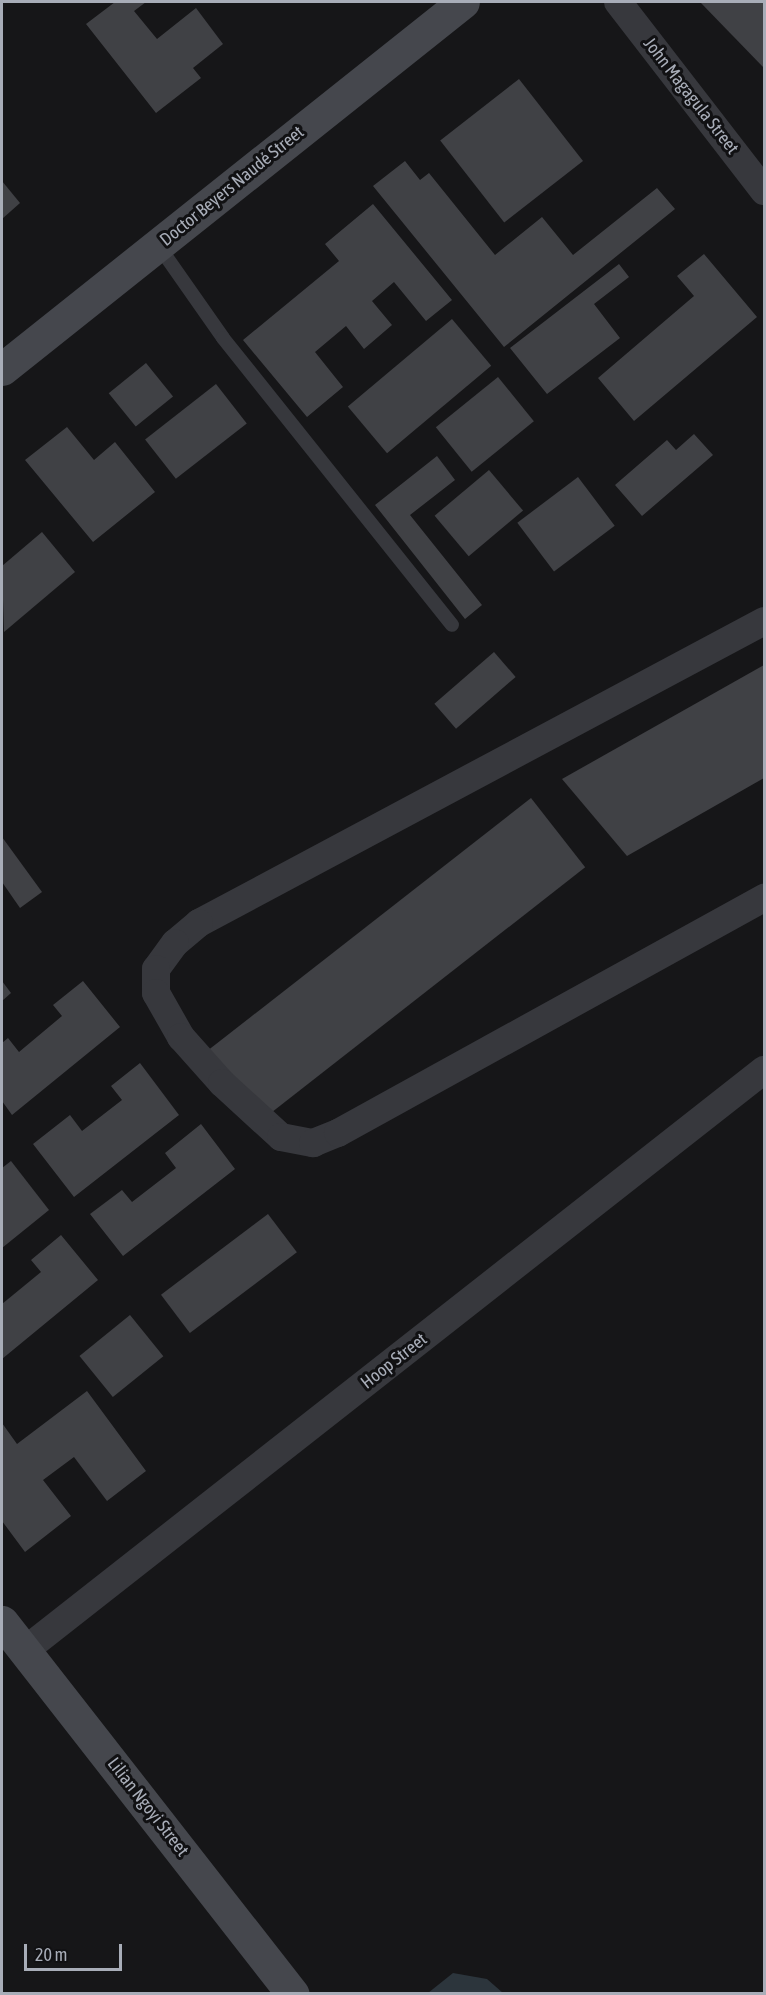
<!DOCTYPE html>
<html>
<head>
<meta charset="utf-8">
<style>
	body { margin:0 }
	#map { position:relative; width:766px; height:1995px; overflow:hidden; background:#161618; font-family:"Asap Condensed",sans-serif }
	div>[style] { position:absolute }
	.water>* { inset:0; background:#2c353c }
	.building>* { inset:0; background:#404145; transform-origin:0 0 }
	.lane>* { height:14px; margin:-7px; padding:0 7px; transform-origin:7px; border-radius:7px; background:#37383d }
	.street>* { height:28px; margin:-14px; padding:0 14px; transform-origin:14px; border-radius:14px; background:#37383d }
	.secondary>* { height:33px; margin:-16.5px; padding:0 16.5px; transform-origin:16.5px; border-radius:16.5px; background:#45474d }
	span { translate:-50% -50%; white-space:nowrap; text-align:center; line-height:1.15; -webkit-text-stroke:6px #111113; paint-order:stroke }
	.street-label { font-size:18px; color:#a8adb8 }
	.frame { position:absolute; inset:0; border:3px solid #a8adb8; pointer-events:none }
	.scale { position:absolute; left:24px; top:1944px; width:98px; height:27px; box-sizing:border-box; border:3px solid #a8adb8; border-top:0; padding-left:8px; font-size:18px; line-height:21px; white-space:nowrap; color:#a8adb8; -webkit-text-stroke:4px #111113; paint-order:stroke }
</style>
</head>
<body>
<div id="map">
	<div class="water">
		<i style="clip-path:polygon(453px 1973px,487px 1979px,503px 1993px,428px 1993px)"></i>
	</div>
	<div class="building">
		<i style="clip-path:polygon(115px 2px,146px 2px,134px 11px,157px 39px,196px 8px,223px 44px,193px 68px,201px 78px,156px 113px,86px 24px)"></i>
		<i style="clip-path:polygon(700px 2px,764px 2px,764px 68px)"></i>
		<i style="left:519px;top:79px;width:104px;height:100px;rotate:52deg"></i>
		<i style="clip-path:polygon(405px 161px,420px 180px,429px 173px,495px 255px,542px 217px,573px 255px,657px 188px,675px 209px,504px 347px,373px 186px)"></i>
		<i style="clip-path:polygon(2px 181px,20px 203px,2px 219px)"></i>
		<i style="clip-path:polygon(373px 204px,452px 300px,426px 321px,394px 282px,372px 301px,392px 325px,364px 349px,346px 326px,315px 352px,343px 387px,307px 417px,243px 340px,339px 261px,325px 244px)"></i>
		<i style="clip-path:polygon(704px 254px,757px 317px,634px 421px,598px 378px,694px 296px,677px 276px)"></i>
		<i style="clip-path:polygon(619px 264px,629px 277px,594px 304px,620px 338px,547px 394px,510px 348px)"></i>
		<i style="left:452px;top:319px;width:61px;height:136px;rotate:50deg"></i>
		<i style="left:146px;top:363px;width:43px;height:48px;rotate:51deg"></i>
		<i style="left:498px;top:377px;width:57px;height:80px;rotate:51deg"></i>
		<i style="left:216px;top:384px;width:50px;height:90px;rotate:52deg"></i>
		<i style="clip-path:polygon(67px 427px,94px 460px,115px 442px,155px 492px,93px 542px,25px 460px)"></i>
		<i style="clip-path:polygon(694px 434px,713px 455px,642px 516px,615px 485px,667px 440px,676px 450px)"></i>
		<i style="clip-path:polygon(437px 456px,455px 480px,410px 515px,482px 605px,465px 619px,375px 505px)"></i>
		<i style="left:489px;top:470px;width:53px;height:71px;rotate:50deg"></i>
		<i style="left:578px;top:477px;width:61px;height:76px;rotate:53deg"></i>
		<i style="clip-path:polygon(42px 532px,75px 572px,4px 632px,2px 566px)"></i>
		<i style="left:494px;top:652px;width:33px;height:79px;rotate:49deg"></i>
		<i style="clip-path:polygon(764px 665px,764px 778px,627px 856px,562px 779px)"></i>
		<i style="left:531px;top:798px;width:88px;height:420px;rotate:52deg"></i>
		<i style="clip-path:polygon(2px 837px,42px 892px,20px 908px,2px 882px)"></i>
		<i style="clip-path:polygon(2px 981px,11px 993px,2px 1001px)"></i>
		<i style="clip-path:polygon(83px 981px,120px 1027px,12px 1115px,2px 1101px,2px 1043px,8px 1038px,19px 1052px,62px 1016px,53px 1005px)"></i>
		<i style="clip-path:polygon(140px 1063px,179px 1115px,74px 1197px,33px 1144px,70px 1115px,82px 1131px,122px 1100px,111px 1086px)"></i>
		<i style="clip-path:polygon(201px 1124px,235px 1169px,123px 1256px,90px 1214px,122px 1190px,132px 1202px,176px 1168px,165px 1153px)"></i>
		<i style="clip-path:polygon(11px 1161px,49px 1210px,2px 1248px,2px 1168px)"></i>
		<i style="left:268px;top:1214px;width:48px;height:134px;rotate:53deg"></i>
		<i style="clip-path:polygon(61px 1235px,98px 1280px,2px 1359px,2px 1304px,41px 1272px,31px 1260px)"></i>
		<i style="left:130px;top:1315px;width:53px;height:65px;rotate:51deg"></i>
		<i style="clip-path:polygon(87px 1391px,146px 1471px,107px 1501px,74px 1457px,43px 1480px,71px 1516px,25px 1552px,2px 1521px,2px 1423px,17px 1444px)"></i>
	</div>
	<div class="lane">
		<i style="left:158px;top:245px;width:113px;rotate:55deg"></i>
		<i style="left:223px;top:338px;width:367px;rotate:51.4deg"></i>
	</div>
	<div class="street">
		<i style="left:618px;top:2px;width:239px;rotate:52.3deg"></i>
		<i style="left:764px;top:621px;width:641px;rotate:151.87deg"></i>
		<i style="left:199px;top:923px;width:31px;rotate:140deg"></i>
		<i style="left:175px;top:943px;width:32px;rotate:126deg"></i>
		<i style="left:156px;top:969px;width:24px;rotate:90deg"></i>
		<i style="left:156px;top:993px;width:51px;rotate:60.4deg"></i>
		<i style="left:181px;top:1037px;width:62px;rotate:48.3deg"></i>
		<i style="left:222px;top:1083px;width:80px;rotate:42.5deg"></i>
		<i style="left:281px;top:1137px;width:33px;rotate:11deg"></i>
		<i style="left:313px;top:1143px;width:27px;rotate:-22deg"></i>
		<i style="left:338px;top:1133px;width:487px;rotate:-28.9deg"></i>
		<i style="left:24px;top:1651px;width:941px;rotate:-38.14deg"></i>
	</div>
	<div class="secondary">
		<i style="left:2px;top:369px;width:589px;rotate:-38.52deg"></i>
		<i style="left:2px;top:1622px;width:472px;rotate:52deg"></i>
	</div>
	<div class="street-label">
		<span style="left:691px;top:96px;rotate:52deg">John Magagula Street</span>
		<span style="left:232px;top:186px;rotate:-39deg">Doctor Beyers Naudé Street</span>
		<span style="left:394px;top:1361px;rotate:-38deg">Hoop Street</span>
		<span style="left:148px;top:1807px;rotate:52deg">Lilian Ngoyi Street</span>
	</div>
	<div class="frame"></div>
	<div class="scale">20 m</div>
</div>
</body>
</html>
